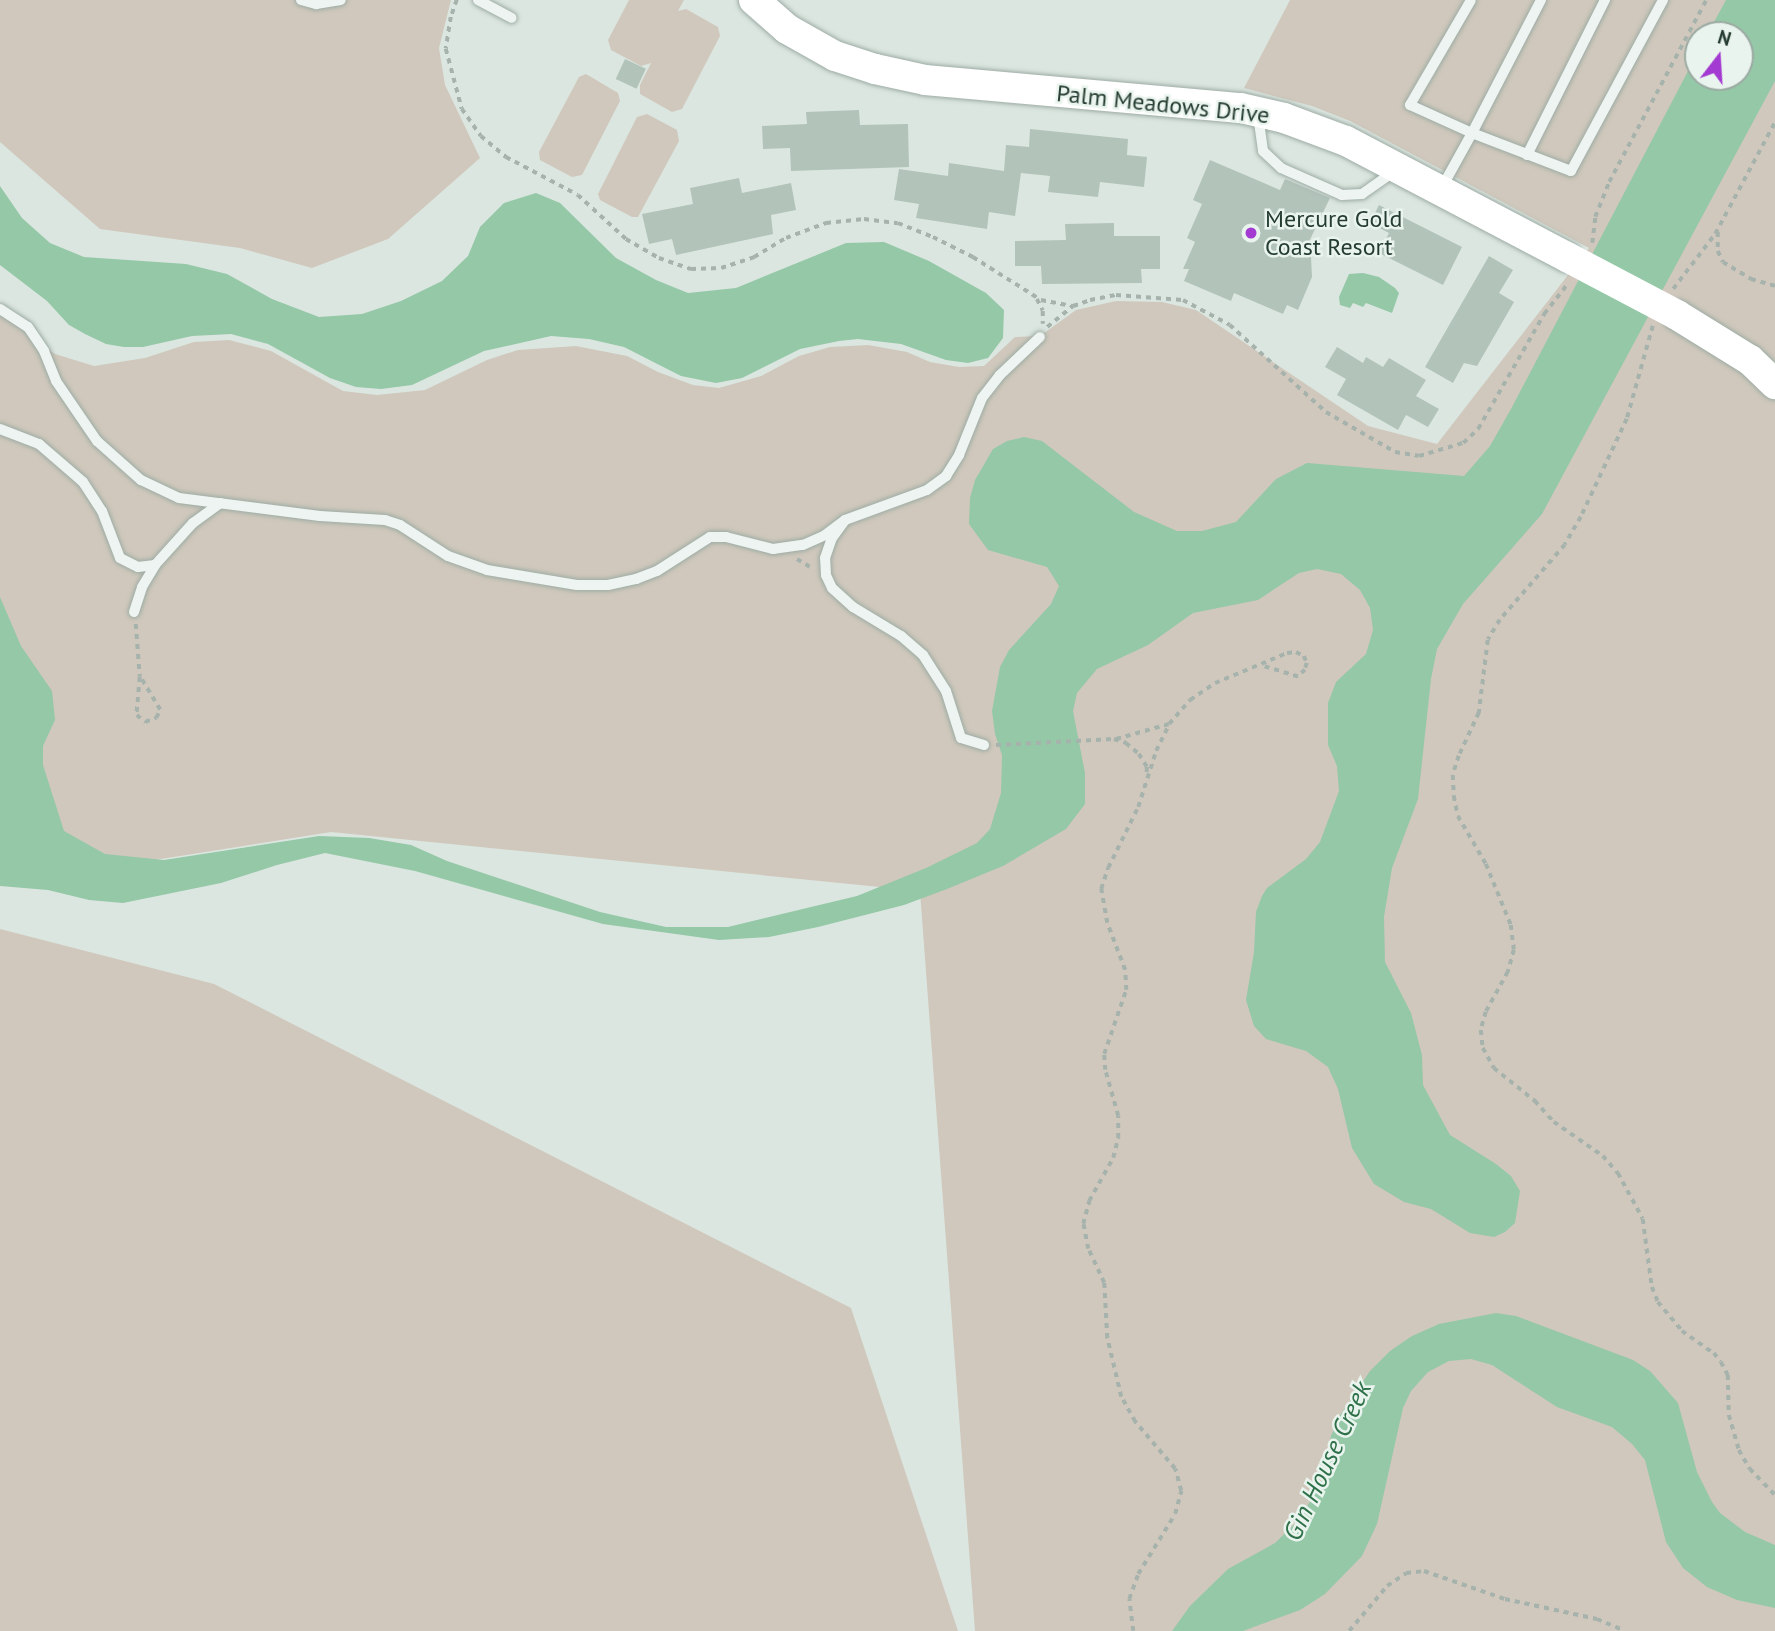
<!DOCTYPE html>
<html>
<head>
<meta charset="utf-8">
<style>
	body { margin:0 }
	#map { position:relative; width:1775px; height:1631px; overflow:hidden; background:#dbe6e0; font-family:"PT Sans",sans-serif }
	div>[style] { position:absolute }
	.green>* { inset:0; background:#d0c8bc }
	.water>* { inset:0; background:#94c8a7 }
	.building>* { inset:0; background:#b2c3ba; transform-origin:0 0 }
	.path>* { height:3.5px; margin-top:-1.75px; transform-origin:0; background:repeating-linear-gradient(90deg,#a6b2ac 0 5px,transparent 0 10px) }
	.roads { filter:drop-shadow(0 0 2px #9daca4) drop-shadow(0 0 2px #9daca4) }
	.lane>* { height:10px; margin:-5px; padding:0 5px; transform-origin:5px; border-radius:5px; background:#eef4f1 }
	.secondary>* { height:30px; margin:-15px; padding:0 15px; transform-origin:15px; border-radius:15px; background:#fff }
	.secondary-bridge>* { height:30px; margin:-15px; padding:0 15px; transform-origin:15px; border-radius:15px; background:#fff }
	.dots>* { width:19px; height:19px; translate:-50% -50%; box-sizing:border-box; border:4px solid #eaf4ee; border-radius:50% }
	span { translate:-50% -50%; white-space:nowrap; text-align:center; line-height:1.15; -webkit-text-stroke:5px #eaf4ee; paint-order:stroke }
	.street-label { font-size:24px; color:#253c30 }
	.poi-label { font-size:24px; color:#253c30 }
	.left { translate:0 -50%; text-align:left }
	.water-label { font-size:26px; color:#2e7149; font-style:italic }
	.north { position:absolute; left:1684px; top:21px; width:70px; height:70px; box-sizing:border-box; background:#eaf4ee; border:2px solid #9baaa2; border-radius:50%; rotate:17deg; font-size:19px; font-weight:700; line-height:28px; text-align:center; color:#253c30 }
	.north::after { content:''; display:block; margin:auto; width:24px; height:32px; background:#a33ad1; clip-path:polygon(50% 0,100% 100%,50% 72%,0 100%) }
</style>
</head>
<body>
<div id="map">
	<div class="green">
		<i style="clip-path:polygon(0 0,451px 0,439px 48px,445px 85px,480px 158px,388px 239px,312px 268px,240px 248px,100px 229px,0 142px)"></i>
		<i style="clip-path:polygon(629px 0,684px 0,678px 11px,686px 9px,718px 27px,720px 36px,682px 109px,672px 112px,640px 94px,640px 85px,651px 63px,641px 66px,611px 50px,608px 40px)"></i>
		<i style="clip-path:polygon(evenodd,1290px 0,1775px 0,1775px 1631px,975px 1631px,920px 891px,331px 832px,66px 874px,0 865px,0 304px,17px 326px,55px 354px,94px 366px,145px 358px,194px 342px,229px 340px,271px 351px,343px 391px,377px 395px,425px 390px,487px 360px,518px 350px,576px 346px,627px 356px,658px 372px,693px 385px,719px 388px,761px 376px,799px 356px,830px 347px,868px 345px,907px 352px,930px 362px,959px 367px,984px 366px,1015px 337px,1040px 336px,1076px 310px,1116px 301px,1162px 302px,1196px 310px,1368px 426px,1437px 444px,1589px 248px,1350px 121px,1312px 106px,1244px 88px,1290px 0,1698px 35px,1740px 35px,1740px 77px,1698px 77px,1698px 35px)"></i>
		<i style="clip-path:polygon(586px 74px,618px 93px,620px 101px,582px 175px,572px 177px,540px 160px,539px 152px,579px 77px)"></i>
		<i style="clip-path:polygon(647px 114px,677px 130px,679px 141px,638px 217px,632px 217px,600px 200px,598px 194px,637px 117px)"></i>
		<i style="clip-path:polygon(0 929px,214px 984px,851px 1308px,958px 1631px,0 1631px)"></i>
	</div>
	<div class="water">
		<i style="clip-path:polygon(1726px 0,1775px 0,1775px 81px,1542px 514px,1463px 604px,1437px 649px,1431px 679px,1418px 799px,1392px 868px,1384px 917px,1385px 962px,1411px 1013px,1422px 1055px,1423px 1085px,1450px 1135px,1496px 1164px,1511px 1176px,1520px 1191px,1515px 1223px,1505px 1232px,1494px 1237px,1470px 1233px,1431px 1209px,1404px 1202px,1374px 1184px,1352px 1148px,1338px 1089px,1328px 1067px,1306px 1051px,1266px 1039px,1254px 1026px,1246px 1000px,1254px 952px,1256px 912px,1262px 896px,1267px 888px,1306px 859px,1320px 842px,1339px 791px,1337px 766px,1328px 745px,1328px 703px,1336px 682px,1366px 654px,1373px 630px,1370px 608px,1360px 590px,1341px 574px,1317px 569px,1299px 573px,1258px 600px,1193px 613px,1148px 645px,1097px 669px,1077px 693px,1073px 711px,1085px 773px,1085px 804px,1066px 829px,1003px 866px,947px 889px,904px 905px,818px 927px,769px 937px,719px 940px,603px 924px,415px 871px,325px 853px,277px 865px,221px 883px,123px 903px,89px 900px,48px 890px,0 886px,0 597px,21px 646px,52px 691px,55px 720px,43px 746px,43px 765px,64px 831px,105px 854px,164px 860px,319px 836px,369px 838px,411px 845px,447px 861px,600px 912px,666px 927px,728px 927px,857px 896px,926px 868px,977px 843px,990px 829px,1001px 793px,1002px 755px,995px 734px,992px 711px,1000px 667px,1009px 650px,1051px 604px,1059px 586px,1047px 567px,988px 550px,969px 524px,970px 498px,975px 480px,993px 449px,1007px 441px,1024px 437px,1042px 441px,1134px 512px,1177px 531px,1202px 531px,1236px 522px,1276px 479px,1307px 463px,1464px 476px,1490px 446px,1511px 409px,1698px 52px,1698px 77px,1740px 77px,1740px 35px,1707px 35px)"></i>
		<i style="clip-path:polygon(0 186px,22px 218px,50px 243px,84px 257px,186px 264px,227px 274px,272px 299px,319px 317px,362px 314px,401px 301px,442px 281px,468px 256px,480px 227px,504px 203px,536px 193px,560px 203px,616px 258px,656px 280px,688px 293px,736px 288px,846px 243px,884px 242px,929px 261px,986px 293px,1004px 310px,1003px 338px,988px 358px,968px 363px,946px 360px,901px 344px,858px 339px,839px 341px,800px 349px,742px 378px,716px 383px,681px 376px,624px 347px,589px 339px,551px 336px,484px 351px,412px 385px,381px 389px,356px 387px,330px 378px,268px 344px,231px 334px,192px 336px,143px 347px,124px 347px,106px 344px,85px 334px,69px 325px,47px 301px,0 265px)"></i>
		<i style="clip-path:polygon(1363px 273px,1379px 277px,1395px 288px,1399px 293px,1392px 313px,1366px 303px,1363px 307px,1353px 303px,1350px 308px,1340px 305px,1339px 297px,1349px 274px)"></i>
		<i style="clip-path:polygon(1496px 1313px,1516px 1316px,1633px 1360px,1650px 1371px,1678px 1403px,1697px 1472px,1712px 1502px,1720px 1513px,1745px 1532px,1775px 1545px,1775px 1608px,1737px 1600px,1707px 1587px,1683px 1568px,1666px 1542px,1645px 1460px,1632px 1444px,1612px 1427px,1557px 1407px,1492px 1365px,1471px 1359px,1449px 1361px,1428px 1372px,1411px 1391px,1403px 1408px,1377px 1524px,1362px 1556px,1325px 1594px,1300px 1610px,1243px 1631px,1172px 1631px,1190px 1606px,1228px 1569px,1275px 1543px,1300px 1519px,1323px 1479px,1331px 1436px,1339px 1417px,1370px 1371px,1390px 1351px,1412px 1336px,1439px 1324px)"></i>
	</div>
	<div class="building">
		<i style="left:625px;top:59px;width:23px;height:22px;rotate:25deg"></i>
		<i style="clip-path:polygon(859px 110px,860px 125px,908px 124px,909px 167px,791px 171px,790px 148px,763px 149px,762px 126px,807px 124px,806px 112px)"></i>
		<i style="clip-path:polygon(1030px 129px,1128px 139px,1127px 155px,1147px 157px,1144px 187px,1100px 182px,1098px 197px,1048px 192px,1050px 176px,1021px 173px,1015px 216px,989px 212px,987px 229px,916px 218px,919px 204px,894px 200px,899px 169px,948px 176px,949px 163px,1004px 171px,1006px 145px,1029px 147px)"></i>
		<i style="clip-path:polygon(1210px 160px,1280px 190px,1285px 179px,1330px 198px,1304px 252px,1311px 257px,1312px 277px,1298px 310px,1287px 305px,1283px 314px,1234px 293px,1231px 301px,1184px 281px,1189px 269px,1183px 269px,1195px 242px,1187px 238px,1202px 204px,1193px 200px)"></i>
		<i style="clip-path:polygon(739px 178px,742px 193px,791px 183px,796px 210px,771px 215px,773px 234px,676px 255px,672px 239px,649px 244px,642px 214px,693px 204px,690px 188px)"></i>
		<i style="clip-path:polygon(1379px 205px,1462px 247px,1443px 285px,1379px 253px,1389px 233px,1370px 223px)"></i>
		<i style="clip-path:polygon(1114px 223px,1114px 236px,1160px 236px,1160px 269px,1141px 269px,1142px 283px,1042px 284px,1041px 266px,1015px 266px,1015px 241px,1066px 240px,1065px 224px)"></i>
		<i style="clip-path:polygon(1489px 256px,1513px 270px,1499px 293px,1514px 302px,1477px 366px,1464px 363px,1453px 383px,1425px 367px)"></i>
		<i style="clip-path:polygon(1337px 347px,1363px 363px,1366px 357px,1383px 367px,1389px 358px,1426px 380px,1416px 396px,1439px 409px,1428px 427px,1406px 415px,1398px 430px,1337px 395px,1346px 379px,1325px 367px)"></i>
	</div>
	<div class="path">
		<i style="left:457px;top:0;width:18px;rotate:109deg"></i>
		<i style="left:451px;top:17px;width:32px;rotate:99deg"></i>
		<i style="left:446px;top:49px;width:62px;rotate:75.1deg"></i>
		<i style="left:462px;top:109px;width:33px;rotate:55deg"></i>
		<i style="left:481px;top:136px;width:33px;rotate:40deg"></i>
		<i style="left:506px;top:157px;width:81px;rotate:27.8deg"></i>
		<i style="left:578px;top:195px;width:65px;rotate:42.5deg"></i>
		<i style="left:626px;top:239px;width:38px;rotate:30deg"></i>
		<i style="left:659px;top:258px;width:34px;rotate:19deg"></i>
		<i style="left:691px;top:269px;width:30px;rotate:-2deg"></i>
		<i style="left:721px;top:268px;width:35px;rotate:-18deg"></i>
		<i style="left:754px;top:257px;width:37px;rotate:-31deg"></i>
		<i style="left:786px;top:238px;width:43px;rotate:-20.6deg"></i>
		<i style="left:826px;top:223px;width:38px;rotate:-6deg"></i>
		<i style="left:864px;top:219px;width:34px;rotate:7deg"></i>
		<i style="left:898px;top:223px;width:38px;rotate:22deg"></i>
		<i style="left:933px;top:237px;width:45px;rotate:26.6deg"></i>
		<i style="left:973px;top:257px;width:80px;rotate:32.3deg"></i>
		<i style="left:1041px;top:300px;width:33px;rotate:11deg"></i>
		<i style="left:1718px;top:232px;width:19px;rotate:90deg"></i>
		<i style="left:1718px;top:251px;width:12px;rotate:66deg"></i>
		<i style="left:1723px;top:262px;width:33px;rotate:31deg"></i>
		<i style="left:1751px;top:279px;width:25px;rotate:16deg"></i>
		<i style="left:1592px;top:243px;width:26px;rotate:-83deg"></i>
		<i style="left:1595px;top:217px;width:38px;rotate:-68deg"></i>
		<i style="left:1609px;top:182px;width:206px;rotate:-61.9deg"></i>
		<i style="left:1673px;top:289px;width:69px;rotate:-52.6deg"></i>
		<i style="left:1715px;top:234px;width:127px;rotate:-61.8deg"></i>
		<i style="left:1037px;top:299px;width:13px;rotate:63deg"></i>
		<i style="left:1043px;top:311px;width:13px;rotate:90deg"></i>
		<i style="left:1653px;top:326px;width:97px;rotate:105.6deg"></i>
		<i style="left:1627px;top:419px;width:108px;rotate:115.1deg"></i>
		<i style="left:1581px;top:517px;width:32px;rotate:120deg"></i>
		<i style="left:1565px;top:545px;width:99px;rotate:130.9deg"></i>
		<i style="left:1500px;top:620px;width:23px;rotate:121deg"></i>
		<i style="left:1488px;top:640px;width:74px;rotate:97deg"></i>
		<i style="left:1479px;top:713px;width:47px;rotate:114.9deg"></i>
		<i style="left:1459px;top:756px;width:20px;rotate:108deg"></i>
		<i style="left:1453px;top:775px;width:21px;rotate:87deg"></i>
		<i style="left:1454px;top:796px;width:20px;rotate:79deg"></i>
		<i style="left:1458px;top:816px;width:56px;rotate:59.7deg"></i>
		<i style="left:1486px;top:864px;width:66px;rotate:67.7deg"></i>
		<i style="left:1511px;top:925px;width:25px;rotate:83deg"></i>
		<i style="left:1514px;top:950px;width:23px;rotate:105deg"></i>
		<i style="left:1508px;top:972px;width:46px;rotate:118.8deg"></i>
		<i style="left:1486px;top:1012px;width:19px;rotate:106deg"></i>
		<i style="left:1481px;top:1030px;width:18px;rotate:84deg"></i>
		<i style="left:1483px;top:1048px;width:23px;rotate:61deg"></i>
		<i style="left:1494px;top:1068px;width:53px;rotate:38.8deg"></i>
		<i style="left:1535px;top:1101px;width:28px;rotate:48deg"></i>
		<i style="left:1554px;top:1122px;width:60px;rotate:34.8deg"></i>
		<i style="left:1603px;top:1156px;width:23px;rotate:49deg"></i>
		<i style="left:1618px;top:1173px;width:52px;rotate:61.5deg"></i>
		<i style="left:1643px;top:1219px;width:69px;rotate:82.5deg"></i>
		<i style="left:1652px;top:1287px;width:16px;rotate:68deg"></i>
		<i style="left:1658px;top:1302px;width:38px;rotate:50deg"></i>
		<i style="left:1682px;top:1331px;width:39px;rotate:35deg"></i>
		<i style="left:1714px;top:1353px;width:11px;rotate:52deg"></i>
		<i style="left:1721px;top:1362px;width:15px;rotate:62deg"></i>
		<i style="left:1728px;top:1375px;width:40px;rotate:88.6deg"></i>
		<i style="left:1729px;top:1415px;width:36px;rotate:74deg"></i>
		<i style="left:1739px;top:1450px;width:22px;rotate:60deg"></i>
		<i style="left:1750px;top:1469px;width:36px;rotate:46deg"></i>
		<i style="left:1047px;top:327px;width:33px;rotate:-39deg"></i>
		<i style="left:1073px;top:306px;width:18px;rotate:-19deg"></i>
		<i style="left:1090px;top:300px;width:26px;rotate:-11deg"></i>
		<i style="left:1116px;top:295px;width:67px;rotate:4.3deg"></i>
		<i style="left:1183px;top:300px;width:53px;rotate:28deg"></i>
		<i style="left:1230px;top:325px;width:130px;rotate:42.2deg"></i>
		<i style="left:1326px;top:412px;width:80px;rotate:30.1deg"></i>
		<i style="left:1395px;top:452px;width:24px;rotate:9deg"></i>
		<i style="left:1419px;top:456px;width:46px;rotate:-16.5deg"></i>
		<i style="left:1463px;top:443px;width:21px;rotate:-43deg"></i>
		<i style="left:1478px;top:429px;width:133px;rotate:-60.1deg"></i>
		<i style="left:1544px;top:314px;width:39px;rotate:-52deg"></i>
		<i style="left:797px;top:559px;width:17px;rotate:31deg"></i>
		<i style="left:136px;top:624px;width:53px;rotate:85.7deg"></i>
		<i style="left:140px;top:677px;width:38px;rotate:95deg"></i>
		<i style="left:137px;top:715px;width:11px;rotate:41deg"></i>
		<i style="left:145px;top:722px;width:12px;rotate:-20deg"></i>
		<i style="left:156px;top:718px;width:9px;rotate:-63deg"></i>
		<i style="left:160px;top:710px;width:39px;rotate:-121deg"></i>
		<i style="left:1116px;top:739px;width:55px;rotate:-15.8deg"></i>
		<i style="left:996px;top:745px;width:118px;rotate:-2.9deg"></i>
		<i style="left:1114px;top:739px;width:13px;rotate:18deg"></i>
		<i style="left:1126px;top:743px;width:17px;rotate:40deg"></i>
		<i style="left:1139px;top:754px;width:15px;rotate:58deg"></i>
		<i style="left:1147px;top:767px;width:8px;rotate:90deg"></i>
		<i style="left:1133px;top:1631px;width:32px;rotate:-97deg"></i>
		<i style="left:1129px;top:1599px;width:27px;rotate:-70deg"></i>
		<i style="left:1138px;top:1574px;width:70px;rotate:-58.3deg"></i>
		<i style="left:1175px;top:1514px;width:24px;rotate:-75deg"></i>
		<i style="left:1181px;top:1491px;width:23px;rotate:-105deg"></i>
		<i style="left:1175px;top:1469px;width:62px;rotate:-130.4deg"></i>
		<i style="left:1135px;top:1422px;width:29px;rotate:-119deg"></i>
		<i style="left:1121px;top:1397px;width:61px;rotate:-103.3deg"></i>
		<i style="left:1107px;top:1338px;width:55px;rotate:-93.1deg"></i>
		<i style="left:1104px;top:1283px;width:38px;rotate:-115deg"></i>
		<i style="left:1088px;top:1249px;width:25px;rotate:-101deg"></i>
		<i style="left:1083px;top:1224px;width:24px;rotate:-75deg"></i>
		<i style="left:1089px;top:1201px;width:49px;rotate:-60.8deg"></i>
		<i style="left:1113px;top:1158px;width:21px;rotate:-76deg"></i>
		<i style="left:1118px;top:1138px;width:22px;rotate:-90deg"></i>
		<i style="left:1118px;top:1116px;width:48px;rotate:-105.8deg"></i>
		<i style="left:1105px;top:1070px;width:16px;rotate:-94deg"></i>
		<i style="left:1104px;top:1054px;width:68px;rotate:-71deg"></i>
		<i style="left:1126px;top:990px;width:20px;rotate:-93deg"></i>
		<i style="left:1125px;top:970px;width:50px;rotate:-111deg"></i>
		<i style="left:1107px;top:923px;width:35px;rotate:-100deg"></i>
		<i style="left:1101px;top:889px;width:22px;rotate:-72deg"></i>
		<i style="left:1108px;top:868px;width:68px;rotate:-63.8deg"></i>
		<i style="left:1138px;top:807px;width:59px;rotate:-72.2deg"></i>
		<i style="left:1156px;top:751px;width:30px;rotate:-64deg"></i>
		<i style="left:1169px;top:724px;width:32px;rotate:-49deg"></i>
		<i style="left:1190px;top:700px;width:30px;rotate:-34deg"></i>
		<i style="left:1215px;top:683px;width:78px;rotate:-22.6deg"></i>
		<i style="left:1287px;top:653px;width:9px;rotate:-6deg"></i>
		<i style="left:1296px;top:652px;width:9px;rotate:27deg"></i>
		<i style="left:1304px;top:656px;width:8px;rotate:67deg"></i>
		<i style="left:1307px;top:663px;width:7px;rotate:106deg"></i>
		<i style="left:1305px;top:670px;width:10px;rotate:135deg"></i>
		<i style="left:1298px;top:677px;width:39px;rotate:-163deg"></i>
		<i style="left:1349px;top:1631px;width:59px;rotate:-49.8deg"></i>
		<i style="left:1387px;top:1586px;width:23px;rotate:-34deg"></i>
		<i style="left:1406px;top:1573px;width:18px;rotate:-6deg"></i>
		<i style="left:1424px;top:1571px;width:86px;rotate:19.1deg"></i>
		<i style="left:1505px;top:1599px;width:94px;rotate:12.3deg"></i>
		<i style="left:1597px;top:1619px;width:30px;rotate:23deg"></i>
	</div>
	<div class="roads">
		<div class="lane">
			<i style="left:301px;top:0;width:16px;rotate:15deg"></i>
			<i style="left:316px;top:4px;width:25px;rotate:-9deg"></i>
			<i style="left:478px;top:0;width:38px;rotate:28deg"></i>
			<i style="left:1541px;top:0;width:150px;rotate:117.4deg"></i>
			<i style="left:1472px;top:133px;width:106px;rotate:21deg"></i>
			<i style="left:1571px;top:171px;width:194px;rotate:-61.7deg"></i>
			<i style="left:1258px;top:115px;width:36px;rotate:82deg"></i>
			<i style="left:1263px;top:151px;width:25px;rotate:43deg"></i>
			<i style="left:1281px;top:168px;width:67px;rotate:23.9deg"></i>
			<i style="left:1342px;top:195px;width:20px;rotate:-3deg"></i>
			<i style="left:1362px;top:194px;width:42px;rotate:-35.2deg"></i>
			<i style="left:1527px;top:155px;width:174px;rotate:-63.3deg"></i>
			<i style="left:1441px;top:189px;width:64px;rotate:-61deg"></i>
			<i style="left:1472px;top:133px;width:68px;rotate:-155.7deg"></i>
			<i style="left:1410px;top:105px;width:121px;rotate:-59.8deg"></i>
			<i style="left:0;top:309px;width:33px;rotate:33deg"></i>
			<i style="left:28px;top:327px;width:29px;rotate:56deg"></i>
			<i style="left:44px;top:351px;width:32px;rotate:68deg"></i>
			<i style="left:56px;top:381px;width:73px;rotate:55.7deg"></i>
			<i style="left:97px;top:441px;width:59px;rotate:41.6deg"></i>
			<i style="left:141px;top:480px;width:42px;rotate:25.3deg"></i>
			<i style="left:179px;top:498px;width:142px;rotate:7.3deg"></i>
			<i style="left:320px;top:516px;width:65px;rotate:3.5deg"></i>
			<i style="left:385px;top:520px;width:16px;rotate:18deg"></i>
			<i style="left:400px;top:525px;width:57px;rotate:32.9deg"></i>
			<i style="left:448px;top:556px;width:41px;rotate:19.7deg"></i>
			<i style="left:487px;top:570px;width:91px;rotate:9.5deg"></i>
			<i style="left:577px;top:585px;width:31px"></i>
			<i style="left:608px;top:585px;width:29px;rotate:-12deg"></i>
			<i style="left:636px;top:579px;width:22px;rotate:-21deg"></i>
			<i style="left:657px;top:571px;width:63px;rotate:-32.7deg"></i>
			<i style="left:710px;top:537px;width:16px"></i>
			<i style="left:726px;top:537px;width:49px;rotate:14.3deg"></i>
			<i style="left:773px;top:549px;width:30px;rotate:-8deg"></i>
			<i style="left:803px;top:545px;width:24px;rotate:-24deg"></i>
			<i style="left:825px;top:535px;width:25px;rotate:-37deg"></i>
			<i style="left:0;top:429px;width:42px;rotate:21deg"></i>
			<i style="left:39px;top:444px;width:58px;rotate:40.8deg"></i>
			<i style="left:83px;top:482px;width:35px;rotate:57deg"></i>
			<i style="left:102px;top:511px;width:50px;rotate:69deg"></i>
			<i style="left:120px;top:558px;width:20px;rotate:27deg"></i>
			<i style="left:138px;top:567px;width:17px;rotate:-7deg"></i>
			<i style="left:155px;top:565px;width:57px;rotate:-47.9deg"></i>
			<i style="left:193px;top:523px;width:34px;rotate:-36deg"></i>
			<i style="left:134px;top:612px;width:26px;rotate:-72deg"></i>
			<i style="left:142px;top:587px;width:26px;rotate:-59deg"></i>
			<i style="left:984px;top:745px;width:24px;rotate:-163deg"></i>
			<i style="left:961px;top:738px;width:49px;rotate:-107.7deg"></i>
			<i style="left:946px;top:691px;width:43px;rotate:-122.6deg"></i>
			<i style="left:923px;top:655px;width:29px;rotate:-139deg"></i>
			<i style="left:901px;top:636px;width:56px;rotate:-148.9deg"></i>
			<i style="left:853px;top:607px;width:28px;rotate:-138deg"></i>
			<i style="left:832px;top:588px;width:14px;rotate:-115deg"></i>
			<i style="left:826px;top:575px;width:17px;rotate:-93deg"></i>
			<i style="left:825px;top:558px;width:21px;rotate:-71deg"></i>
			<i style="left:832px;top:538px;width:22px;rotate:-54deg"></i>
			<i style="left:845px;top:520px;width:87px;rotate:-20.1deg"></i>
			<i style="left:927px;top:490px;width:24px;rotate:-36deg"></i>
			<i style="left:946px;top:476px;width:25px;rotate:-58deg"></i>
			<i style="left:959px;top:455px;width:61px;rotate:-68deg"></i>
			<i style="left:982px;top:398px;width:29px;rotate:-52deg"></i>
			<i style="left:1000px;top:375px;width:55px;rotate:-43.5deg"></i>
		</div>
		<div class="secondary">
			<i style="left:754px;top:0;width:44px;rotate:41.3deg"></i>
			<i style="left:787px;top:29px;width:55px;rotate:29.4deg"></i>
			<i style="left:835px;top:56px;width:42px;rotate:18deg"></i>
			<i style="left:875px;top:69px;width:51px;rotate:12.4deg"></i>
			<i style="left:925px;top:80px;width:317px;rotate:5.1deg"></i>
			<i style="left:1241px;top:108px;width:44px;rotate:13.1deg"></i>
			<i style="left:1284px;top:118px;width:66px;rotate:20.4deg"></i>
			<i style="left:1346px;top:141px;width:250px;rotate:27.7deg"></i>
			<i style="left:1677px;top:315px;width:86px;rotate:31.7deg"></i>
			<i style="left:1750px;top:360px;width:35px;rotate:44deg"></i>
		</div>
	</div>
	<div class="secondary-bridge">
		<i style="left:1567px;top:257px;width:124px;rotate:27.8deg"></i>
	</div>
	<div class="dots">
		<i style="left:1251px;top:233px;background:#a33ad1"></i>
	</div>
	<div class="street-label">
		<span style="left:1163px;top:104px;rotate:6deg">Palm Meadows Drive</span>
	</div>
	<div class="poi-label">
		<span class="left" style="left:1265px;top:233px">Mercure Gold<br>Coast Resort</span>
	</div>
	<div class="water-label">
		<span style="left:1327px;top:1461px;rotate:-65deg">Gin House Creek</span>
	</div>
	<div class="north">N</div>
</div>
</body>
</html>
